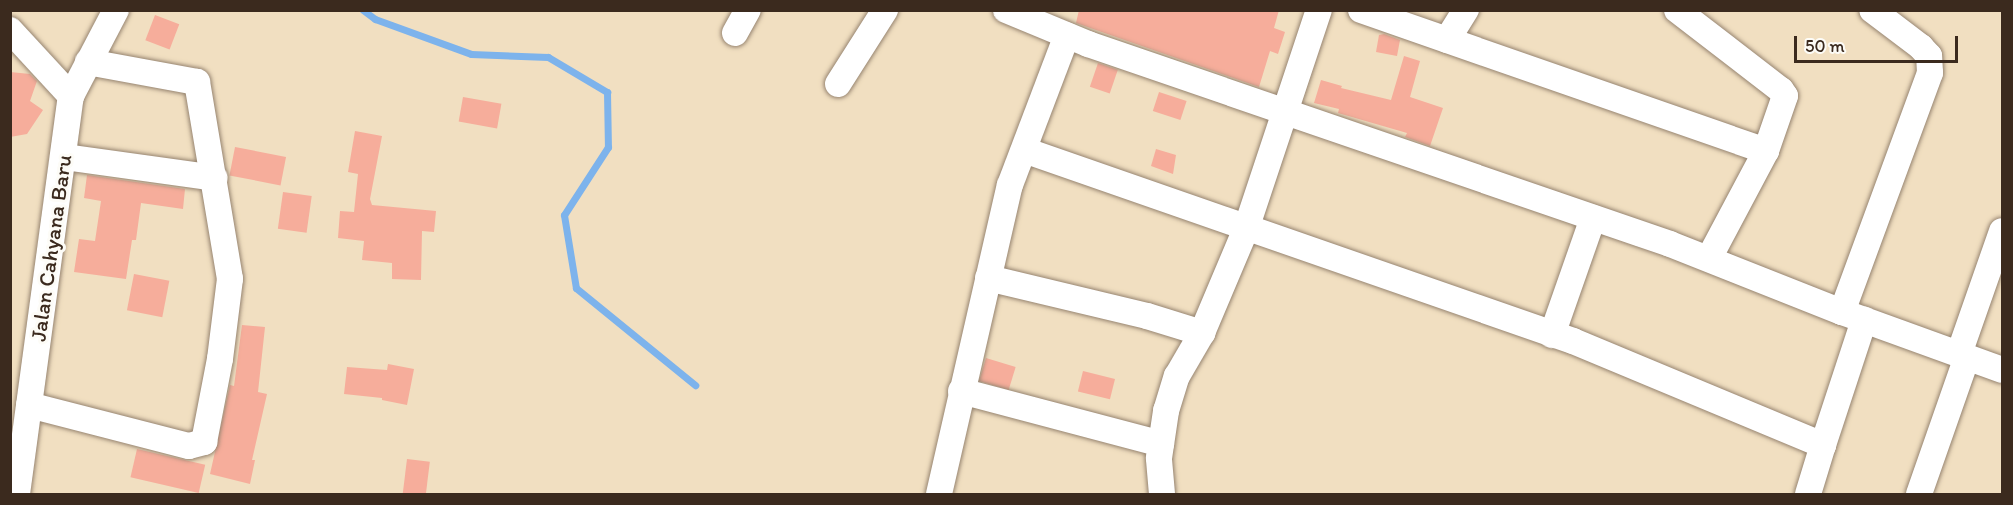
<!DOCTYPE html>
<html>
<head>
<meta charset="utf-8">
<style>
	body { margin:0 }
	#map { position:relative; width:2013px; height:505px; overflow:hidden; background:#f1dfc1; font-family:Itim,sans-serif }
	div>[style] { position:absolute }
	.stream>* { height:7px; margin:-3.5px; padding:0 3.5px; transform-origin:3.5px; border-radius:3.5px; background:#7db3ec }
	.building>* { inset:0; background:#f6ad9b; transform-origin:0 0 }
	.roads { filter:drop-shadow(0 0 2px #968470) drop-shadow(0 0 2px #968470) }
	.minor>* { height:26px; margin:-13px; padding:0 13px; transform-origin:13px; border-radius:13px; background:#fff }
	span { translate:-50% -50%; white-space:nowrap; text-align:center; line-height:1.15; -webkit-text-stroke:6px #fdfcf7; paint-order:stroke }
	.street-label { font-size:22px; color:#3b2a1e }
	.frame { position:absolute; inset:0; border:12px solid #3b2a1e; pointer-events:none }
	.scale { position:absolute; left:1794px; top:36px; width:164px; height:27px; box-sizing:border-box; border:3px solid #3b2a1e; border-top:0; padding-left:8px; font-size:18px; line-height:21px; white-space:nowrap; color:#3b2a1e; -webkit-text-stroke:4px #fdfcf7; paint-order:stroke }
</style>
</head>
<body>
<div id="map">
	<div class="stream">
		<i style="left:363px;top:10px;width:15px;rotate:37deg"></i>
		<i style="left:375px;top:19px;width:102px;rotate:20deg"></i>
		<i style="left:471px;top:54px;width:77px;rotate:2.2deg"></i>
		<i style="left:548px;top:57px;width:69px;rotate:30.7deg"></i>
		<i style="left:607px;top:92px;width:55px;rotate:89deg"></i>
		<i style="left:608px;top:147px;width:81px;rotate:122.9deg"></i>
		<i style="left:564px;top:215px;width:74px;rotate:80.7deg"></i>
		<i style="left:576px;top:288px;width:154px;rotate:39.2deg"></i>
	</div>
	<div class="building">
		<i style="clip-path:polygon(1079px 10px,1279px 10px,1274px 28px,1285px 32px,1278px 54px,1270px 51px,1259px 87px,1076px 23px)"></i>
		<i style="left:155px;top:15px;width:26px;height:27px;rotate:21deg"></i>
		<i style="clip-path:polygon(1384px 34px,1400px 40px,1397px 56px,1376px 52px,1379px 35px)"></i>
		<i style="clip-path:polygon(1404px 56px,1420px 61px,1410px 97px,1443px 108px,1430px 146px,1405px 137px,1407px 133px,1338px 113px,1339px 109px,1314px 103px,1321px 80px,1342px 86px,1341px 88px,1391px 100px)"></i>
		<i style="left:1098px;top:63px;width:21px;height:25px;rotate:19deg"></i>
		<i style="clip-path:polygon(10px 72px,30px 74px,37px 81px,30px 101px,43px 110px,27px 134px,10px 137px)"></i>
		<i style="left:1159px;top:92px;width:29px;height:20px;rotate:18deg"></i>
		<i style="left:463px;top:97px;width:39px;height:25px;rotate:10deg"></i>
		<i style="clip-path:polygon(355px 131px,382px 136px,370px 199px,372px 205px,436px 211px,434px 232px,422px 231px,421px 280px,392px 279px,392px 263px,362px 260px,364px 241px,338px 238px,340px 211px,354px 212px,358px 174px,348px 172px)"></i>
		<i style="left:235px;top:147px;width:52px;height:29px;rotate:11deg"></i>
		<i style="clip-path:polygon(1156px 149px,1176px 155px,1173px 174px,1151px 166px)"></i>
		<i style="clip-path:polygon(87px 175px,185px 189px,183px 209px,141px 203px,136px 240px,132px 240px,126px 279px,74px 272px,79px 239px,95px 241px,101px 201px,84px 198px)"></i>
		<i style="left:283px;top:192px;width:29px;height:37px;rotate:8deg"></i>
		<i style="left:134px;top:274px;width:36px;height:37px;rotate:11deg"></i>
		<i style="clip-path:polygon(242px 325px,265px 327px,258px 392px,267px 394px,252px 460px,255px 460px,250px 484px,210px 474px,230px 385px,234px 386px)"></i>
		<i style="left:986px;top:358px;width:31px;height:24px;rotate:17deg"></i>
		<i style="clip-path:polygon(388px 364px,414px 369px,407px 405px,382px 400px,382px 398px,344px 394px,347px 367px,387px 370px)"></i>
		<i style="left:1083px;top:371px;width:33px;height:21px;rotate:14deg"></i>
		<i style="left:137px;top:449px;width:70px;height:29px;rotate:13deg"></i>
		<i style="left:407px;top:459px;width:23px;height:36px;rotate:7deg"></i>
	</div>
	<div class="roads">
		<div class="minor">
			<i style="left:1006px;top:10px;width:89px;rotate:22.5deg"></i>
			<i style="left:1088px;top:44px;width:615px;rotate:18.96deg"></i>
			<i style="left:1670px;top:244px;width:185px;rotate:21.6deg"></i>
			<i style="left:1842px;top:312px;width:170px;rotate:19.9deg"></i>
			<i style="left:1361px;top:10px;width:429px;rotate:19.2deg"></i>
			<i style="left:1677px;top:10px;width:131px;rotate:37.6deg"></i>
			<i style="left:1781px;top:90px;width:7px;rotate:56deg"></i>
			<i style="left:1785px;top:96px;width:58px;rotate:109.1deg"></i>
			<i style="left:1766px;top:151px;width:121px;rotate:118deg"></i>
			<i style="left:10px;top:30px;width:90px;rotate:47.3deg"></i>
			<i style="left:735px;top:33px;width:26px;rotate:-61deg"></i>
			<i style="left:1447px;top:40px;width:36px;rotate:-58deg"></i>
			<i style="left:838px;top:84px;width:88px;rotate:-57.6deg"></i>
			<i style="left:1024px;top:150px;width:581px;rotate:19.18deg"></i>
			<i style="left:1573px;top:341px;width:271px;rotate:22.6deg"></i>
			<i style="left:1823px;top:445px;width:51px;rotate:107deg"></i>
			<i style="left:64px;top:157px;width:152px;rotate:7.9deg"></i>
			<i style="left:988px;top:278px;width:163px;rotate:13.4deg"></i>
			<i style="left:1147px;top:316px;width:58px;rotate:17.2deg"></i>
			<i style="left:1202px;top:333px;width:113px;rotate:-67.1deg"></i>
			<i style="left:1246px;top:229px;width:231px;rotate:-71.6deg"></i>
			<i style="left:1842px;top:312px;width:255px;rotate:-69.8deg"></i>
			<i style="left:1930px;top:73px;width:17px;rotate:-93deg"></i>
			<i style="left:1929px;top:56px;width:12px;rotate:-132deg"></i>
			<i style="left:1921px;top:47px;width:61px;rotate:-142.9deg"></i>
			<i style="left:1552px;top:335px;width:124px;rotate:-70.7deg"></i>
			<i style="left:1959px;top:354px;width:130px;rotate:-70.7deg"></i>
			<i style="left:961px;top:391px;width:207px;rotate:14.8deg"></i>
			<i style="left:29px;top:405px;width:165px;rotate:14.4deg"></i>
			<i style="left:189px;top:446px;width:16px;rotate:-15deg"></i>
			<i style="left:204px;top:442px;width:85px;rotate:-79.1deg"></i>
			<i style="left:220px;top:359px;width:81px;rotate:-82.9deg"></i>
			<i style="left:230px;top:279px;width:200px;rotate:-99.5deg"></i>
			<i style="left:197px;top:82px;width:111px;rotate:-169.6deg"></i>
			<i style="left:1823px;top:445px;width:132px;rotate:-71.8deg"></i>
			<i style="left:17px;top:494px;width:402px;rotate:-82.3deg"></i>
			<i style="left:71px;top:96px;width:97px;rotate:-62.4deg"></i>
			<i style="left:939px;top:494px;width:317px;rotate:-77.1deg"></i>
			<i style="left:1010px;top:185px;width:160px;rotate:-69.2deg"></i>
			<i style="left:1162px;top:494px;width:36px;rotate:-95deg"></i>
			<i style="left:1159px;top:458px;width:48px;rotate:-81.5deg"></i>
			<i style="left:1166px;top:411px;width:37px;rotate:-73deg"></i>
			<i style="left:1177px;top:376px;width:50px;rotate:-59.8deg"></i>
			<i style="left:1919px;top:494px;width:145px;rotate:-70.7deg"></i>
		</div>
	</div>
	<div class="street-label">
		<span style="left:51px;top:248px;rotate:-82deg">Jalan Cahyana Baru</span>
	</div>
	<div class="frame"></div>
	<div class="scale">50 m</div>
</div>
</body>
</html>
